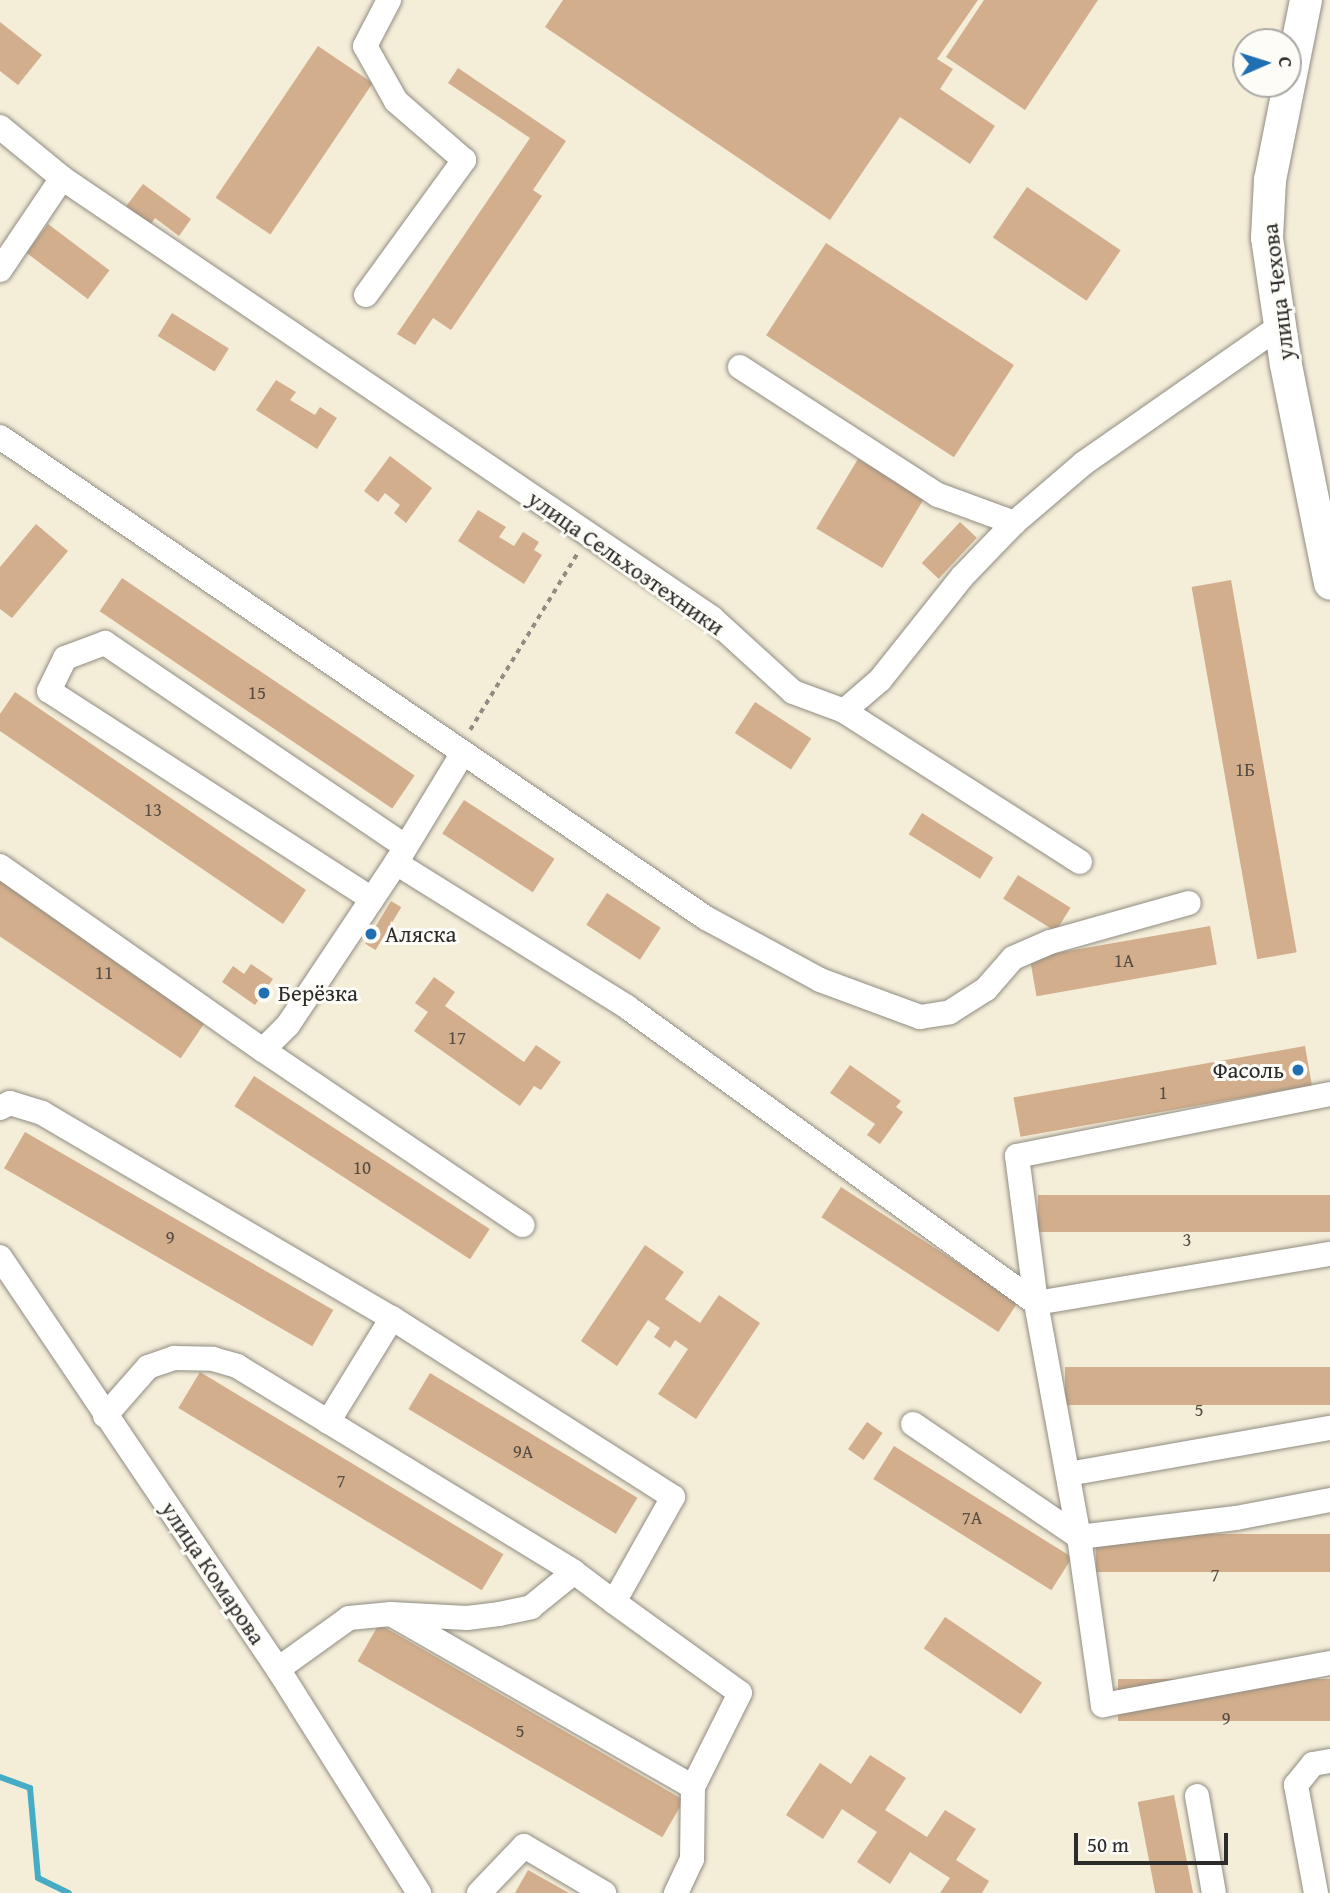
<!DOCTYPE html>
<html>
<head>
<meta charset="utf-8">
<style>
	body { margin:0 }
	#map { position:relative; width:1330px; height:1893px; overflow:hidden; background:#f4edd8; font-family:"Gentium Book Plus",serif }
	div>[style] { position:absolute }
	.stream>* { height:6px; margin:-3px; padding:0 3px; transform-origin:3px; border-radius:3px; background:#46acc6 }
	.building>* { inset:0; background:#d2ae8c; transform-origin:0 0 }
	.path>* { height:3.5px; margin-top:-1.75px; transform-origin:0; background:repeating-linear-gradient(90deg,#908c82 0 5px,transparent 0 10px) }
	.roads { filter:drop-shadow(0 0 2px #908c82) drop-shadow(0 0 2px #908c82) }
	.minor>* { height:24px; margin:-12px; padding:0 12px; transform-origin:12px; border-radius:12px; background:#fff }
	.major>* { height:32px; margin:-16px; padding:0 16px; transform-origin:16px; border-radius:16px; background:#fff }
	.dots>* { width:19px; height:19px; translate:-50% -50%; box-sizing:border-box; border:4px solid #fdfcf7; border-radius:50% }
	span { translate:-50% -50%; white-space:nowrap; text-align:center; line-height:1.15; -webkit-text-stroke:6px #fdfcf7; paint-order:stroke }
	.number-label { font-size:19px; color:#554c43 }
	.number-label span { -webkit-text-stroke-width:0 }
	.street-label { font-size:23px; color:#2b2b2b }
	.poi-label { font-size:23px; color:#2b2b2b }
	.left { translate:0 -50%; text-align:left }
	.right { translate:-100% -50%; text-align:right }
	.north { position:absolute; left:1232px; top:28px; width:70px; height:70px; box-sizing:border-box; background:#fdfcf7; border:2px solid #a9a8a5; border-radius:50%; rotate:87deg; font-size:19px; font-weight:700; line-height:28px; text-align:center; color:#2b2b2b }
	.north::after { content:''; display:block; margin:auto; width:24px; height:32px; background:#1f6fb2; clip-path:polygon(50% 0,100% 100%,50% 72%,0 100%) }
	.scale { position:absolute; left:1074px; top:1833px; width:154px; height:32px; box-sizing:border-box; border:4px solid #2b2b2b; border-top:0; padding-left:9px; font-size:21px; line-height:24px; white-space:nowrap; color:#2b2b2b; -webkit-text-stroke:5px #fdfcf7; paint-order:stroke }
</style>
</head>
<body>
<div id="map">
	<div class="stream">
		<i style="left:0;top:1777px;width:32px;rotate:20deg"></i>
		<i style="left:30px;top:1788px;width:90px;rotate:84.9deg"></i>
		<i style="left:38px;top:1878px;width:34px;rotate:26deg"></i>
	</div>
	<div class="building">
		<i style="clip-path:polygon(563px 0,978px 0,937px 59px,953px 69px,940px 89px,995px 126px,970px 164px,900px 117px,830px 220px,545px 27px)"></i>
		<i style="clip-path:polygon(984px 0,1098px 0,1025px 110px,946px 57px)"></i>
		<i style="clip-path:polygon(0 22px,42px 55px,18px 85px,0 71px)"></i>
		<i style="left:318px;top:46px;width:66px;height:183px;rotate:34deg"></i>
		<i style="clip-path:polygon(458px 68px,566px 141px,533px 190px,542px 196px,451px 330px,433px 318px,415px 345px,397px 334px,530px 138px,448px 83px)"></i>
		<i style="clip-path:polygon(143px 184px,191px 219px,179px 236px,155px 218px,149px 227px,124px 209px)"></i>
		<i style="left:1027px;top:187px;width:113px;height:61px;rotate:34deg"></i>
		<i style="left:48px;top:224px;width:77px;height:36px;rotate:37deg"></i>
		<i style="left:826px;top:243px;width:224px;height:110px;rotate:33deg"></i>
		<i style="left:172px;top:313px;width:67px;height:27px;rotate:32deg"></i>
		<i style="clip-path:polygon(276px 380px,296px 392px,290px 400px,315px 415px,320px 407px,337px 418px,317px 449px,256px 410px)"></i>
		<i style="clip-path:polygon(390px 456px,432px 488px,406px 523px,394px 513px,400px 505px,385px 493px,378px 502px,364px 491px)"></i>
		<i style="left:858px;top:459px;width:77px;height:81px;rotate:31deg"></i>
		<i style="clip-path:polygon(478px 510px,506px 527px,499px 537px,514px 546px,523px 532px,539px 542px,534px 550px,542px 555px,524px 584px,458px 541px)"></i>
		<i style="left:960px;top:522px;width:23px;height:56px;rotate:43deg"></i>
		<i style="clip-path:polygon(36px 524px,68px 551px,12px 618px,0 609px,0 567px)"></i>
		<i style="left:122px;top:578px;width:353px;height:40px;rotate:34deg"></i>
		<i style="left:1231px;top:580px;width:378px;height:40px;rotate:80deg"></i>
		<i style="clip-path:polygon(15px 692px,306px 890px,283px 924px,0 731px,0 714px)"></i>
		<i style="left:755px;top:702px;width:67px;height:37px;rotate:33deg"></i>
		<i style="left:464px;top:800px;width:108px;height:40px;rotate:33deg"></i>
		<i style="left:922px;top:813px;width:84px;height:25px;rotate:32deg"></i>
		<i style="left:1018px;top:875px;width:62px;height:28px;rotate:32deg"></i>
		<i style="left:0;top:881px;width:249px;height:46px;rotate:34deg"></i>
		<i style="left:607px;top:893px;width:64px;height:38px;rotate:33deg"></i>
		<i style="left:391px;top:901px;width:12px;height:50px;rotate:31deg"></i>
		<i style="left:1210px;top:926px;width:39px;height:183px;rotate:80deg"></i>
		<i style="clip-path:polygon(251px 964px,273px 979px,255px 1005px,222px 982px,233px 966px,244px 974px)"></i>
		<i style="clip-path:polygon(434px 977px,455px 992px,445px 1006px,524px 1062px,536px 1045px,561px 1062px,541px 1090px,534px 1086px,520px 1106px,414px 1031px,428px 1012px,415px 1003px)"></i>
		<i style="left:1305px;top:1046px;width:40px;height:296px;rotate:80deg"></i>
		<i style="clip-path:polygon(850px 1065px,901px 1101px,896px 1107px,903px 1112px,880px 1144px,867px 1135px,875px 1124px,830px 1093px)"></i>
		<i style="left:254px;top:1076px;width:281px;height:36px;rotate:33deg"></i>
		<i style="left:25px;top:1132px;width:356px;height:42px;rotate:30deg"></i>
		<i style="left:841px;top:1187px;width:211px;height:36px;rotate:33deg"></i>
		<i style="left:1330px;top:1195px;width:37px;height:292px;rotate:90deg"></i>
		<i style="clip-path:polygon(645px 1245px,684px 1272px,665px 1299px,700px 1323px,719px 1295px,760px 1323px,696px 1419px,658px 1394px,688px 1349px,675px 1340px,670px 1348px,654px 1337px,660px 1328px,648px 1320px,617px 1366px,581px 1341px)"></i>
		<i style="left:1330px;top:1367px;width:38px;height:265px;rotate:90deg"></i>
		<i style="left:200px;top:1372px;width:354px;height:42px;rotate:31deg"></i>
		<i style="left:430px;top:1373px;width:242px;height:42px;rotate:31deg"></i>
		<i style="left:867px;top:1422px;width:19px;height:33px;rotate:35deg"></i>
		<i style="left:894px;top:1446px;width:210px;height:39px;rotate:32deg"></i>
		<i style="left:1330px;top:1534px;width:38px;height:234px;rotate:90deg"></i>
		<i style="left:945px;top:1617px;width:117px;height:38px;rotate:34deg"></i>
		<i style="left:379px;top:1624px;width:352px;height:43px;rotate:30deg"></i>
		<i style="left:1330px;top:1679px;width:42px;height:212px;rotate:90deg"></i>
		<i style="clip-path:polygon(870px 1755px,906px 1778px,885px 1810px,927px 1837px,945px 1810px,976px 1829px,956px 1860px,989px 1881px,982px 1893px,940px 1893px,950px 1878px,910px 1852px,890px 1884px,857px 1862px,877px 1832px,842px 1809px,823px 1839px,786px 1815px,820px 1763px,851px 1784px)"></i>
		<i style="left:1174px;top:1795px;width:100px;height:37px;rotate:79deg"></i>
		<i style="clip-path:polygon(528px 1870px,569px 1893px,515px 1893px)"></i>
	</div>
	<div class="path">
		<i style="left:470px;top:730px;width:206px;rotate:-58.7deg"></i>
	</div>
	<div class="roads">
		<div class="minor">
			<i style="left:0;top:127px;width:80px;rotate:39.4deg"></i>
			<i style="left:62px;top:178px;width:785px;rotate:34.09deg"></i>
			<i style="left:712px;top:618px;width:110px;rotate:42.4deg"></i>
			<i style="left:793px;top:692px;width:54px;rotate:20.4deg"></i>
			<i style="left:844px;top:711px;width:48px;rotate:-40.7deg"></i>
			<i style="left:880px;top:680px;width:132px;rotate:-51.5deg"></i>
			<i style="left:962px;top:577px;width:75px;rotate:-46.1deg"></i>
			<i style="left:1014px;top:523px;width:92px;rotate:-40.6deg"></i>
			<i style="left:1084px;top:463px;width:238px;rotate:-34.9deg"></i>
			<i style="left:0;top:270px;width:111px;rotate:-56deg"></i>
			<i style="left:366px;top:295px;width:167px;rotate:-54deg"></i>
			<i style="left:464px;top:160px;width:90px;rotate:-139.1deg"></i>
			<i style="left:396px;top:101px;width:63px;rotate:-119.4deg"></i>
			<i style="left:365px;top:46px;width:52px;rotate:-62.4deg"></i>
			<i style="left:740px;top:367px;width:236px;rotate:32.9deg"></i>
			<i style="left:938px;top:495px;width:81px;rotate:20.2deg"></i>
			<i style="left:0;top:437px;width:854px;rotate:34.27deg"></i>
			<i style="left:706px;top:918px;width:130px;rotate:28.5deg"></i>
			<i style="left:820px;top:980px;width:107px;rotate:20.3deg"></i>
			<i style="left:920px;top:1017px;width:30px;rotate:-9deg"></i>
			<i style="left:950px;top:1012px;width:43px;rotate:-32.6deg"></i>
			<i style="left:986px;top:989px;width:41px;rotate:-48.9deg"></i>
			<i style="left:1013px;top:958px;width:40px;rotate:-23.4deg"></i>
			<i style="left:1050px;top:942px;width:144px;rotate:-15.7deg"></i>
			<i style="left:844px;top:711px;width:280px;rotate:32.6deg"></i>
			<i style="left:396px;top:863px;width:272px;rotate:31.9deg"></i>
			<i style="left:627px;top:1007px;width:505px;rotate:35.89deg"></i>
			<i style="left:1036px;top:1303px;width:298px;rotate:-9.5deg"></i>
			<i style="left:0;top:866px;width:321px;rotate:35deg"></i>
			<i style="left:263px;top:1050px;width:35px;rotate:-45deg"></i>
			<i style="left:288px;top:1025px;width:195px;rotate:-56.3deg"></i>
			<i style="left:396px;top:863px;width:129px;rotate:-58.7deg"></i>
			<i style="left:372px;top:899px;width:384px;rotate:-147.2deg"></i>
			<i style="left:49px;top:691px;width:37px;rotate:-64deg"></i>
			<i style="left:65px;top:658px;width:43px;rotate:-20.6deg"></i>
			<i style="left:105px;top:643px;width:362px;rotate:34.1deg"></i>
			<i style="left:263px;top:1050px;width:313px;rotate:34deg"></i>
			<i style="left:1330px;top:1094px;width:319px;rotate:168.8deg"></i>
			<i style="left:1017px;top:1156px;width:148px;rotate:82.6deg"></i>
			<i style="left:1036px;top:1303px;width:238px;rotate:79.6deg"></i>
			<i style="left:1079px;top:1537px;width:170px;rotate:81.9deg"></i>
			<i style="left:1103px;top:1705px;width:231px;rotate:-10.5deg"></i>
			<i style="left:0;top:1108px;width:11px;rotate:-27deg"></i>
			<i style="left:10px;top:1103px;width:34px;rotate:17deg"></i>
			<i style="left:42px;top:1113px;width:406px;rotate:30.4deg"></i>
			<i style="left:392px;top:1318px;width:333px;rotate:32.5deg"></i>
			<i style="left:673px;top:1497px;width:120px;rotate:119.3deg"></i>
			<i style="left:614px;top:1602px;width:155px;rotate:35.8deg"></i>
			<i style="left:740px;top:1693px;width:105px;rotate:116.6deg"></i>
			<i style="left:693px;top:1787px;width:72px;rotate:90.8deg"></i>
			<i style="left:692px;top:1859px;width:38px;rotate:115deg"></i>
			<i style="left:0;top:1257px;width:497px;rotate:56deg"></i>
			<i style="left:278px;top:1669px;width:265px;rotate:57.8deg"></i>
			<i style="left:105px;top:1416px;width:65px;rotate:-48.7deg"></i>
			<i style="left:148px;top:1367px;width:28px;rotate:-19deg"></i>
			<i style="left:174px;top:1358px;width:39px;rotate:1deg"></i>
			<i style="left:213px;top:1359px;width:25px;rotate:16deg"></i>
			<i style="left:237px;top:1366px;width:395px;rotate:31.4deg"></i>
			<i style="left:574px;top:1572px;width:50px;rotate:36.9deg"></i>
			<i style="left:328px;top:1422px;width:122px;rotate:-58.4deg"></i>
			<i style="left:913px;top:1424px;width:201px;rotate:34.2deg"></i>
			<i style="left:1079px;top:1537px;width:158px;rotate:-6.9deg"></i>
			<i style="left:1236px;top:1518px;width:96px;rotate:-10.8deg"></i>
			<i style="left:1068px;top:1474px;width:266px;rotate:-10deg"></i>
			<i style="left:391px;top:1614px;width:348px;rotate:29.8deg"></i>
			<i style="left:278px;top:1669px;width:87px;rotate:-35.7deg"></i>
			<i style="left:349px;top:1618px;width:42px;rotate:-5.4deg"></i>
			<i style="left:391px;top:1614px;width:76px;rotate:3deg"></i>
			<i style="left:467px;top:1618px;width:32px;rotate:-7deg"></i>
			<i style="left:499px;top:1614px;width:33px;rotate:-12deg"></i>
			<i style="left:531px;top:1607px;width:55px;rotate:-39.1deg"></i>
			<i style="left:1197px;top:1796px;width:98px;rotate:80.1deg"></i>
			<i style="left:479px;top:1893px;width:65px;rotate:-46.2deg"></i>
			<i style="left:524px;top:1846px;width:93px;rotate:30.4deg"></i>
			<i style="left:1316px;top:1893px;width:110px;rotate:-100.5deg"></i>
			<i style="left:1296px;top:1785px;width:27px;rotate:-51deg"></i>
			<i style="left:1313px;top:1764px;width:17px;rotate:-10deg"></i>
		</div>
		<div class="major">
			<i style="left:1306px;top:0;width:184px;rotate:101.3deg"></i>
			<i style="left:1270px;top:180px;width:58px;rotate:93deg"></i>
			<i style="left:1267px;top:238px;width:128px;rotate:81.5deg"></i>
			<i style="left:1286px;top:365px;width:223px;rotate:78.6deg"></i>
		</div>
	</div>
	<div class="dots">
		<i style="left:371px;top:934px;background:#1f6fb2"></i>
		<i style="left:264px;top:993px;background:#1f6fb2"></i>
		<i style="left:1298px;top:1070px;background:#1f6fb2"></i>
	</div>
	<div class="number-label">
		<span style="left:257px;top:693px">15</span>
		<span style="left:1245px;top:770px">1Б</span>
		<span style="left:153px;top:810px">13</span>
		<span style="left:1124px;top:961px">1А</span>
		<span style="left:104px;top:973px">11</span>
		<span style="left:457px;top:1038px">17</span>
		<span style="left:1163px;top:1093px">1</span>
		<span style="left:362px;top:1168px">10</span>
		<span style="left:170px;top:1238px">9</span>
		<span style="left:1187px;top:1240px">3</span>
		<span style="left:1199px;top:1410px">5</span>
		<span style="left:523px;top:1452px">9А</span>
		<span style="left:341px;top:1481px">7</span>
		<span style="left:972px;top:1518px">7А</span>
		<span style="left:1215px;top:1575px">7</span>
		<span style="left:1226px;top:1719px">9</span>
		<span style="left:520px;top:1731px">5</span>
	</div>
	<div class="street-label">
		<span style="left:1278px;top:292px;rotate:-97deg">улица Чехова</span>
		<span style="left:626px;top:563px;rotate:35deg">улица Сельхозтехники</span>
		<span style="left:213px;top:1573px;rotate:56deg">улица Комарова</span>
	</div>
	<div class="poi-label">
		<span class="left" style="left:385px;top:934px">Аляска</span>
		<span class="left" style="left:278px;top:993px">Берёзка</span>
		<span class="right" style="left:1284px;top:1070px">Фасоль</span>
	</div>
	<div class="north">С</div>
	<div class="scale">50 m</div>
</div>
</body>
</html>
